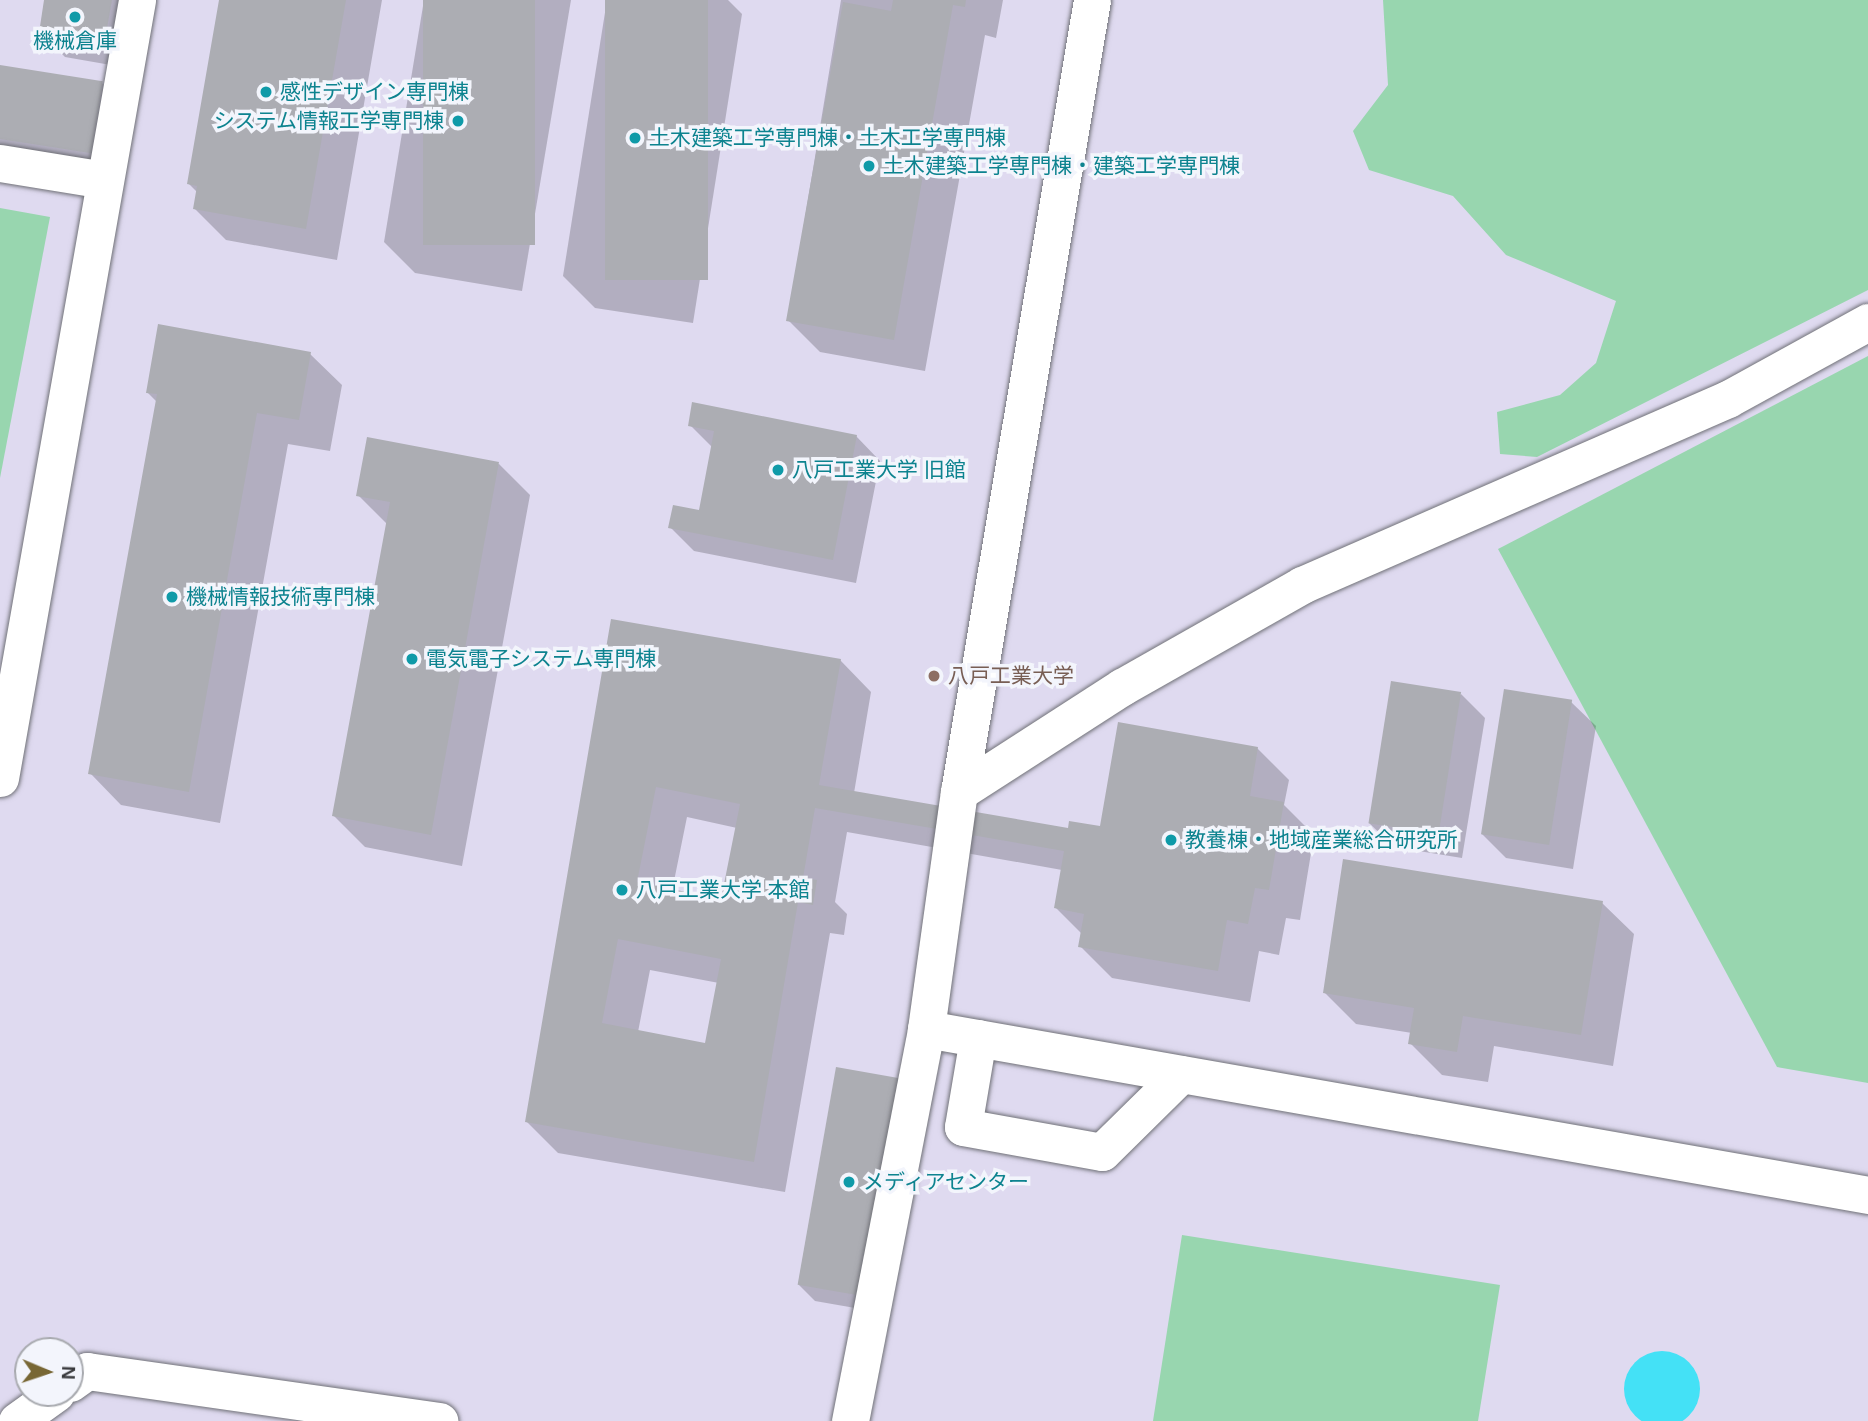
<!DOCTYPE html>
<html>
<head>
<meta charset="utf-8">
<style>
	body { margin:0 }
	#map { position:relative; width:1868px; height:1421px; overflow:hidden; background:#e6e7ee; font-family:Helvetica,"Noto Sans JP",sans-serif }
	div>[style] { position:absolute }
	.education>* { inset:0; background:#dfdaf0 }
	.green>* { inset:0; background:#98d6af }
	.water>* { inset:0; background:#44e1f6 }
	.round { border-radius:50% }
	.shadow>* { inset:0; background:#0003 }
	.building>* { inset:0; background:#acadb3; transform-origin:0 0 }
	.roads { filter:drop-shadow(0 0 2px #707177) drop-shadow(0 0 2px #707177) }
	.minor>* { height:37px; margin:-18.5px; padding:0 18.5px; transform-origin:18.5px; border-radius:18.5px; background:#fff }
	.dots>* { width:19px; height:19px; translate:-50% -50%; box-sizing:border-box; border:4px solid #f3f5fc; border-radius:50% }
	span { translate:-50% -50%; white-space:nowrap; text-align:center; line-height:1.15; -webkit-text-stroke:7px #f3f5fc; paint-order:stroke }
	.culture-label { font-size:21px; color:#0d838f }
	.left { translate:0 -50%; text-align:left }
	.right { translate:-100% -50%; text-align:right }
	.education-label { font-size:21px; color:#785e54 }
	.north { position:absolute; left:14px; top:1337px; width:70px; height:70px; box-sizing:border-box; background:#f3f5fc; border:2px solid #a8aaaf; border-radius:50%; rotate:92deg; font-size:19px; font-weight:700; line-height:28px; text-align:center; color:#38393c }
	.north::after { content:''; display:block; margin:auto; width:24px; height:32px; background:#786735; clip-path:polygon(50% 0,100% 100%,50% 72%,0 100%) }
</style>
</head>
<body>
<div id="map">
	<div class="education">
		<i style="clip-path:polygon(evenodd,0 0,1868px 0,1868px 1421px,0 1421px,0 0,28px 1351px,70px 1351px,70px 1393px,28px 1393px,28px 1351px)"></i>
	</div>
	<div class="green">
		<i style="clip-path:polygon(1383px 0,1868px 0,1868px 290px,1537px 457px,1500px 454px,1497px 412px,1560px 395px,1596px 363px,1616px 301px,1506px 255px,1453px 196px,1369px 170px,1353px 131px,1388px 85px)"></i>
		<i style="clip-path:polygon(0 208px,50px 217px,0 478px)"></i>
		<i style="clip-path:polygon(1868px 356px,1868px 1083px,1777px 1067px,1498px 549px)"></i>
		<i style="clip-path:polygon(1182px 1235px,1500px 1285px,1478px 1421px,1153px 1421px)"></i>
	</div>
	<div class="water">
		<i class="round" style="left:1624px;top:1351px;width:76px;height:76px"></i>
	</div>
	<div class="shadow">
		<i style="clip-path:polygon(46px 0,140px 0,128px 68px,65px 57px,41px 33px)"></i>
		<i style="clip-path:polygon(221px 0,382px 0,337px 260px,226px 240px,195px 209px,197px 192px,189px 184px)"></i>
		<i style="clip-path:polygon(424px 0,571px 0,522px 291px,415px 273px,384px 242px)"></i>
		<i style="clip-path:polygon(607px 0,728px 0,742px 14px,693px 323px,595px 308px,563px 276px)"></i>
		<i style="clip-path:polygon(841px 0,1003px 0,996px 38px,985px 35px,925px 371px,820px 352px,788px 320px)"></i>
		<i style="clip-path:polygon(0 74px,102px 83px,126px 108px,115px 177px,0 146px)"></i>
		<i style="clip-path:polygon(310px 354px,342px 385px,330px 451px,288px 444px,220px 823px,121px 805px,90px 773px,157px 402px,147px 392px)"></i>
		<i style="clip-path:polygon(690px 425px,856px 436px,880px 461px,856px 583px,694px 551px,670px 527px,700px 512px,713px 448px)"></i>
		<i style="clip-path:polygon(499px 464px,530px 495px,462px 866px,365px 847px,334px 816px,388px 525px,358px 495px)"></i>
		<i style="clip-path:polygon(evenodd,612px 621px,840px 660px,871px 692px,854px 793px,1067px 830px,1101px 828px,1257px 748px,1289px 780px,1284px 805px,1314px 835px,1300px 920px,1286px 918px,1279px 955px,1259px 951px,1250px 1002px,1112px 978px,1080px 946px,1082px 934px,1056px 908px,1062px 870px,847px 832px,835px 902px,847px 914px,844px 935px,830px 933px,785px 1192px,558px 1153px,527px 1122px,612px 621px,687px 817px,737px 828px,722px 901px,672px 891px,687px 817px,612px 621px,650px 970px,719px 983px,707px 1045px,638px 1032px,650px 970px)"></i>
		<i style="clip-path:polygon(1461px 694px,1485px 718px,1462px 858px,1394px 847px,1369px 823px)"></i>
		<i style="clip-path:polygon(1571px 702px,1596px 726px,1573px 869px,1506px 858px,1482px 834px)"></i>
		<i style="clip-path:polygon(1602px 903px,1634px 934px,1613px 1066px,1494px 1046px,1488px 1082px,1442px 1075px,1410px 1043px,1412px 1033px,1356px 1024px,1324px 992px)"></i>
		<i style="clip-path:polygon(838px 1069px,878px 1312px,815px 1301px,799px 1285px)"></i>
	</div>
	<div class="building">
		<i style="clip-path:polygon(44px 0,112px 0,104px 45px,39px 33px)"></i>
		<i style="clip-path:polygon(219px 0,346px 0,306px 229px,193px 209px,197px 186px,187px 184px)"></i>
		<i style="left:423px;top:0;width:112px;height:245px"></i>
		<i style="left:605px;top:0;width:103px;height:280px"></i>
		<i style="clip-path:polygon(893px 0,966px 0,965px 7px,953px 5px,894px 340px,786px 321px,843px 2px,891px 11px)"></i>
		<i style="left:0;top:65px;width:104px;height:73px;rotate:9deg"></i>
		<i style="clip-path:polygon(158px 324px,311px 352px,299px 420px,257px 413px,189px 792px,88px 774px,157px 394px,146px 393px)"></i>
		<i style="clip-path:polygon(692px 402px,857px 435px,833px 560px,668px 528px,673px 505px,699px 510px,714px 431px,688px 426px)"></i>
		<i style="clip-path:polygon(367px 437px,499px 462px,431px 835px,332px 816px,390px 502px,356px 496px)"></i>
		<i style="clip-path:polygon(evenodd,611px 619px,841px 659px,819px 785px,1068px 828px,1069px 821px,1100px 826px,1118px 722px,1258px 747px,1250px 796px,1284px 802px,1269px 890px,1255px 888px,1248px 924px,1227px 920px,1218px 971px,1078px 947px,1084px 914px,1054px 908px,1064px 851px,815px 808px,803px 878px,817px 880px,813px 905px,798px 902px,754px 1162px,525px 1122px,611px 619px,656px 787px,740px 804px,721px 899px,637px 882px,656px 787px,611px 619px,618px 939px,721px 959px,705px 1043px,602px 1023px,618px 939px)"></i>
		<i style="left:1391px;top:681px;width:71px;height:144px;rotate:9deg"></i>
		<i style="left:1504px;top:689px;width:69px;height:147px;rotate:9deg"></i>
		<i style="clip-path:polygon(1343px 859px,1603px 901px,1581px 1035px,1463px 1016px,1457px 1052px,1408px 1044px,1414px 1008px,1323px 993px)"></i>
		<i style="left:836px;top:1067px;width:66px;height:221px;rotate:10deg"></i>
	</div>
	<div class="roads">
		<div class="minor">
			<i style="left:0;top:163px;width:106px;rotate:9.2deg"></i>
			<i style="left:0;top:778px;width:790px;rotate:-80.01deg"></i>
			<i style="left:959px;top:792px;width:194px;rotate:-32.8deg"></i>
			<i style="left:1122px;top:687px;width:207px;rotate:-29.5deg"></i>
			<i style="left:1302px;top:585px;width:465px;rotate:-23.6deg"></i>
			<i style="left:1728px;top:399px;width:160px;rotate:-28.8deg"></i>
			<i style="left:926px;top:1029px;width:957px;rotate:9.99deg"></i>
			<i style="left:978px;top:1038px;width:90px;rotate:99.6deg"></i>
			<i style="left:963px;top:1127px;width:141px;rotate:10.2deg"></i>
			<i style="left:1102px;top:1152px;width:111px;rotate:-44.6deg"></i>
			<i style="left:70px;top:1383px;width:21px;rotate:-35deg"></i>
			<i style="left:87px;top:1371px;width:356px;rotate:8.1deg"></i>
			<i style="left:17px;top:1421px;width:48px;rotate:-35.7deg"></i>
			<i style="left:850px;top:1421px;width:399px;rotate:-79deg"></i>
			<i style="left:926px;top:1029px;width:239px;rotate:-82.1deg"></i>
			<i style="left:959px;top:792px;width:803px;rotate:-80.47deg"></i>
		</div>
	</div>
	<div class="dots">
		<i style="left:75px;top:17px;background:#0f9aa8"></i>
		<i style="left:266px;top:92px;background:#0f9aa8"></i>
		<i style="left:458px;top:121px;background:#0f9aa8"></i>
		<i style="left:635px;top:138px;background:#0f9aa8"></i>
		<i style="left:869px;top:166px;background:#0f9aa8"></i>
		<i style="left:778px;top:470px;background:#0f9aa8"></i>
		<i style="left:172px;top:597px;background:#0f9aa8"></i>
		<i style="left:412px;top:659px;background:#0f9aa8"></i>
		<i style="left:934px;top:676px;background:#8d6e63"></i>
		<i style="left:1171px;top:840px;background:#0f9aa8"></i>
		<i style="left:622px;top:890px;background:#0f9aa8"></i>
		<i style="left:849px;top:1182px;background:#0f9aa8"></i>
	</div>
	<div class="culture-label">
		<span style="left:75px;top:41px">機械倉庫</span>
		<span class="left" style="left:280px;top:92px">感性デザイン専門棟</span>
		<span class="right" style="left:444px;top:121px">システム情報工学専門棟</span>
		<span class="left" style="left:649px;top:138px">土木建築工学専門棟・土木工学専門棟</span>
		<span class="left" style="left:883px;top:166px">土木建築工学専門棟・建築工学専門棟</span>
		<span class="left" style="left:792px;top:470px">八戸工業大学 旧館</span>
		<span class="left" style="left:186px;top:597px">機械情報技術専門棟</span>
		<span class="left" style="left:426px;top:659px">電気電子システム専門棟</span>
		<span class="left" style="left:1185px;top:840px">教養棟・地域産業総合研究所</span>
		<span class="left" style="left:636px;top:890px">八戸工業大学 本館</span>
		<span class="left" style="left:863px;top:1182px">メディアセンター</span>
	</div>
	<div class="education-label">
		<span class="left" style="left:948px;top:676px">八戸工業大学</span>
	</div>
	<div class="north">N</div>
</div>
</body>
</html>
